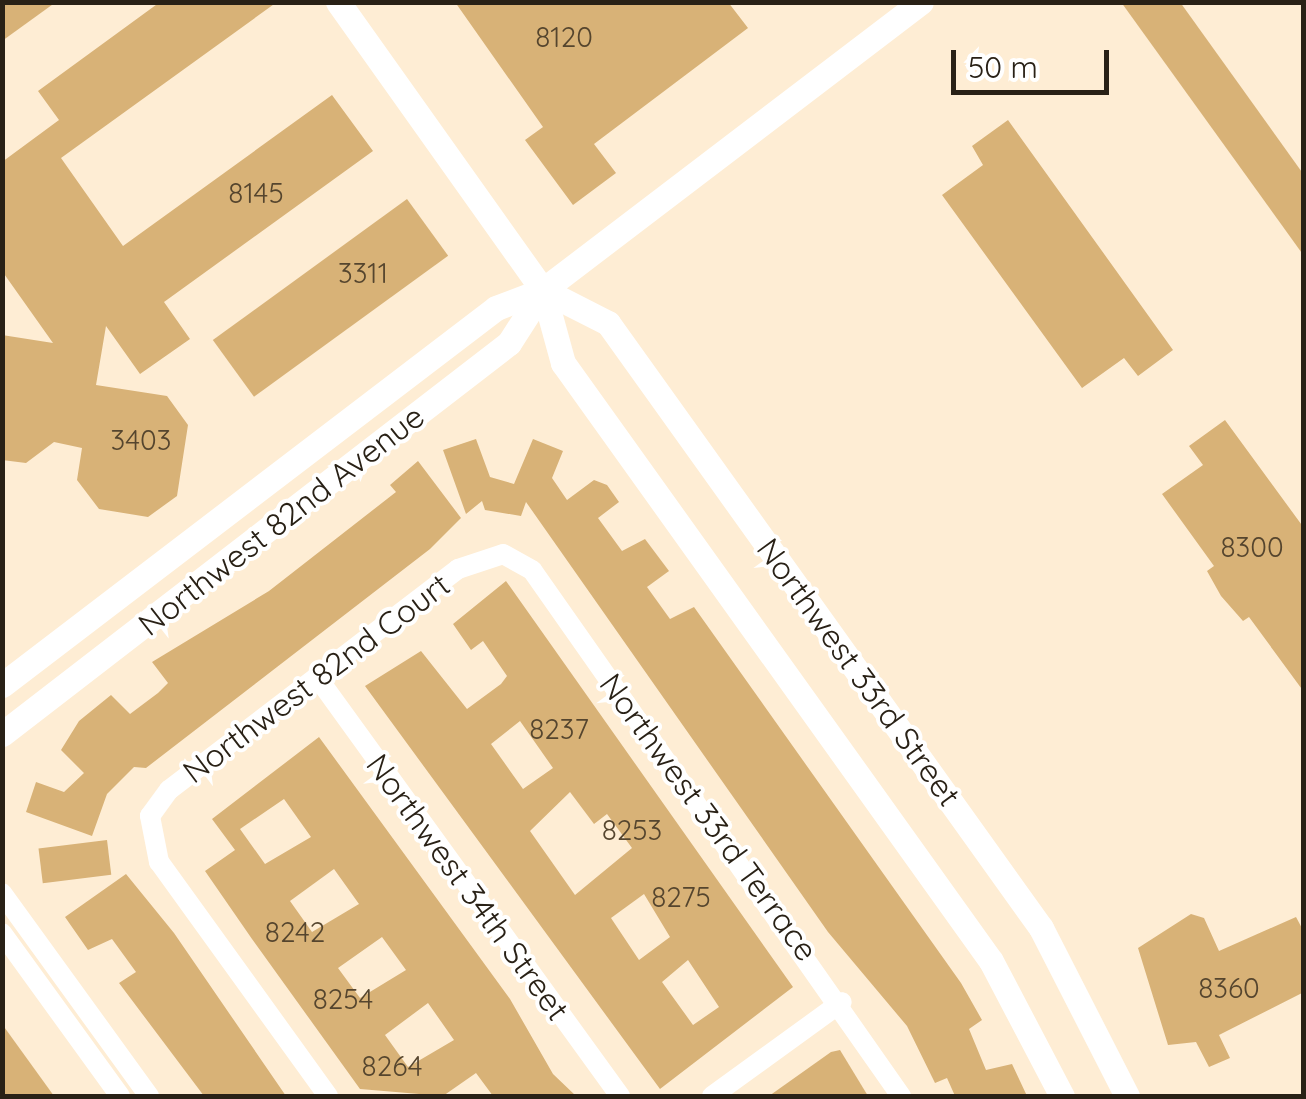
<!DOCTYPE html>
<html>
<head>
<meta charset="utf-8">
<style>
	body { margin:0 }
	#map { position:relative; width:1306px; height:1099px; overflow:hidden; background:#feedd4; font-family:Quicksand,sans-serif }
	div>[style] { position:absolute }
	.building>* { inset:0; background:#d8b277; transform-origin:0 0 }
	.minor>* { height:20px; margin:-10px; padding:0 10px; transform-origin:10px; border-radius:10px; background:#fff }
	.tertiary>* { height:25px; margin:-12.5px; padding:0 12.5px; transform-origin:12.5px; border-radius:12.5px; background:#fff }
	span { translate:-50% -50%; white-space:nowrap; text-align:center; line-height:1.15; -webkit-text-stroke:8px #fff; paint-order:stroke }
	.number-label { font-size:28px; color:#55452e }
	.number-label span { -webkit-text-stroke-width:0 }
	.street-label { font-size:32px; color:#292116 }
	.frame { position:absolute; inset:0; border:5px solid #292116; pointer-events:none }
	.scale { position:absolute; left:951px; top:50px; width:158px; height:45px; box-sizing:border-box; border:5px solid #292116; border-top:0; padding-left:12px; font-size:30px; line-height:35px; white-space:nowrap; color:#292116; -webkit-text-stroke:8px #fff; paint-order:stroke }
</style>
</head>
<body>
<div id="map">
	<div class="building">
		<i style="clip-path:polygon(2px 2px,56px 2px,2px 41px)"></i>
		<i style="clip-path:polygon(160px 2px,277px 2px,61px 158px,123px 246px,332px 95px,373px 151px,164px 302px,190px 339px,140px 374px,106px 326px,96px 385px,167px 396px,188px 425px,177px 496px,148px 517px,99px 509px,77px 480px,82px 448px,54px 442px,26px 463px,2px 460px,2px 335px,53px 343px,2px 271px,2px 162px,59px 120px,38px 91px)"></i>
		<i style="clip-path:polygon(455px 2px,728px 2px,748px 28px,594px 144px,616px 173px,573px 205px,525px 140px,543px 127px)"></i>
		<i style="clip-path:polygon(1121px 2px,1180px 2px,1304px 175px,1304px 256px)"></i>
		<i style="clip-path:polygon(1008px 120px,1173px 350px,1138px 376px,1124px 358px,1082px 388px,942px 195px,983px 165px,972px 146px)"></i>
		<i style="left:407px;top:199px;width:70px;height:240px;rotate:54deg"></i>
		<i style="clip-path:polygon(1225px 420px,1304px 528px,1304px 692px,1249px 617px,1243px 621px,1221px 596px,1207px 571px,1214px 566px,1162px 494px,1203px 465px,1189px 446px)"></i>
		<i style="clip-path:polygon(476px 439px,490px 477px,514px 484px,533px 439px,563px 451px,552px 478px,567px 500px,594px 480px,607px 485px,619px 502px,598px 518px,622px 551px,645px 539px,669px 571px,647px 587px,670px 619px,694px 607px,961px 983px,982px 1020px,969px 1029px,986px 1070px,1012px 1064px,1027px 1096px,955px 1096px,947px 1078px,935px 1083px,907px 1026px,828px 932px,526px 502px,521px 516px,485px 510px,482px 501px,466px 514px,443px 450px)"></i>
		<i style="clip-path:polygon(418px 461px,461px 518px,430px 549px,146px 768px,134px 767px,107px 794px,92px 836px,26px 812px,36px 782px,64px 792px,84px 773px,61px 750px,79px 721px,111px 695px,130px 714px,158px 693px,168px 683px,152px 662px,269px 591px,396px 492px,390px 485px)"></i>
		<i style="clip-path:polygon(evenodd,506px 581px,793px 987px,660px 1089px,365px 686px,421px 651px,467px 709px,501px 684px,507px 676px,483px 641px,471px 650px,453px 624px,506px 581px,520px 721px,553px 768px,523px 789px,491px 744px,520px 721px,506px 581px,570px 792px,594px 824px,607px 814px,632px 848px,575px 895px,530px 831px,570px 792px,506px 581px,644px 894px,670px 937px,639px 960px,611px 918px,644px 894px,506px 581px,688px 960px,719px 1007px,693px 1025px,662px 982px,688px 960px)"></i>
		<i style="clip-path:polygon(evenodd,319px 737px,510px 999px,553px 1074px,576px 1096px,493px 1096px,476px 1073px,443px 1096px,360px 1089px,252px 939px,205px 871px,235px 850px,212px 819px,319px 737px,284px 799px,311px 837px,265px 864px,240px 829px,284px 799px,319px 737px,334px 869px,359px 904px,312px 932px,290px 901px,334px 869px,319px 737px,382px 937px,406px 970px,360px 998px,338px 968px,382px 937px,319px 737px,428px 1003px,454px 1040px,408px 1067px,385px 1035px,428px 1003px)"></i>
		<i style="left:107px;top:840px;width:35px;height:69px;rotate:83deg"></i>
		<i style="clip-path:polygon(126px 874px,174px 933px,286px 1096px,204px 1096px,119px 983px,136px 972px,112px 939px,88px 950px,65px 917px)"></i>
		<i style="clip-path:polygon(1191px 914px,1204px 918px,1219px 951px,1296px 917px,1304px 932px,1304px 992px,1219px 1035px,1230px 1058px,1209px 1067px,1196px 1042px,1168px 1045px,1138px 948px)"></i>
		<i style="clip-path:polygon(2px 1024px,54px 1096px,2px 1096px)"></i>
		<i style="clip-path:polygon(840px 1050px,868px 1096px,769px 1096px,831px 1052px)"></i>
	</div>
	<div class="minor">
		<i style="left:317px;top:677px;width:517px;rotate:54.13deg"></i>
		<i style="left:2px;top:893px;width:251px;rotate:54.1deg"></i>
		<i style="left:2px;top:933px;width:201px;rotate:54.1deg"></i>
		<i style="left:328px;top:1096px;width:289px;rotate:-125.8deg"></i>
		<i style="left:159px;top:862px;width:47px;rotate:-101.1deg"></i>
		<i style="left:150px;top:816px;width:32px;rotate:-54deg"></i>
		<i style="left:169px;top:790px;width:364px;rotate:-37.4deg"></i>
		<i style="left:458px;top:569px;width:47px;rotate:-18.4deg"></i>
		<i style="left:503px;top:554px;width:33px;rotate:29deg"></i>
		<i style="left:532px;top:570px;width:643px;rotate:54.95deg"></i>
		<i style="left:712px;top:1096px;width:160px;rotate:-35.9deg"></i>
	</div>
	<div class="tertiary">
		<i style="left:338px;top:2px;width:354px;rotate:54.6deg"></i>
		<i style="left:543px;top:290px;width:76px;rotate:74.7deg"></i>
		<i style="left:563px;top:363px;width:735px;rotate:54.41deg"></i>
		<i style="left:991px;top:961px;width:153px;rotate:62.3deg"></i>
		<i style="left:543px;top:290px;width:73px;rotate:26.9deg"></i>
		<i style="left:608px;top:323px;width:744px;rotate:54.41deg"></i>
		<i style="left:1041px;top:928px;width:189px;rotate:62.9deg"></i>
		<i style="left:2px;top:685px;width:621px;rotate:-37.35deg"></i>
		<i style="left:496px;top:308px;width:50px;rotate:-21deg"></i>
		<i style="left:543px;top:290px;width:475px;rotate:-37.3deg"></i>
		<i style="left:2px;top:734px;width:640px;rotate:-37.64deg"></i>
		<i style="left:509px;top:343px;width:63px;rotate:-57.3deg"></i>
	</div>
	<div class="number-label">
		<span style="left:564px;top:37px">8120</span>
		<span style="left:256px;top:193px">8145</span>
		<span style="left:363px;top:273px">3311</span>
		<span style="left:141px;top:440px">3403</span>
		<span style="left:1252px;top:547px">8300</span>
		<span style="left:559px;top:729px">8237</span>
		<span style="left:632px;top:830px">8253</span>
		<span style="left:681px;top:897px">8275</span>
		<span style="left:295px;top:932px">8242</span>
		<span style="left:1229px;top:988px">8360</span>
		<span style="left:343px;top:999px">8254</span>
		<span style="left:392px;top:1066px">8264</span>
	</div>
	<div class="street-label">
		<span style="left:281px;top:520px;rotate:-38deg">Northwest 82nd Avenue</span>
		<span style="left:859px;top:672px;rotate:54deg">Northwest 33rd Street</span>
		<span style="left:316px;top:678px;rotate:-37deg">Northwest 82nd Court</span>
		<span style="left:709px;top:817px;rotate:54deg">Northwest 33rd Terrace</span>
		<span style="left:468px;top:887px;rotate:54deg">Northwest 34th Street</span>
	</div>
	<div class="frame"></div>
	<div class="scale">50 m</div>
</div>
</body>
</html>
